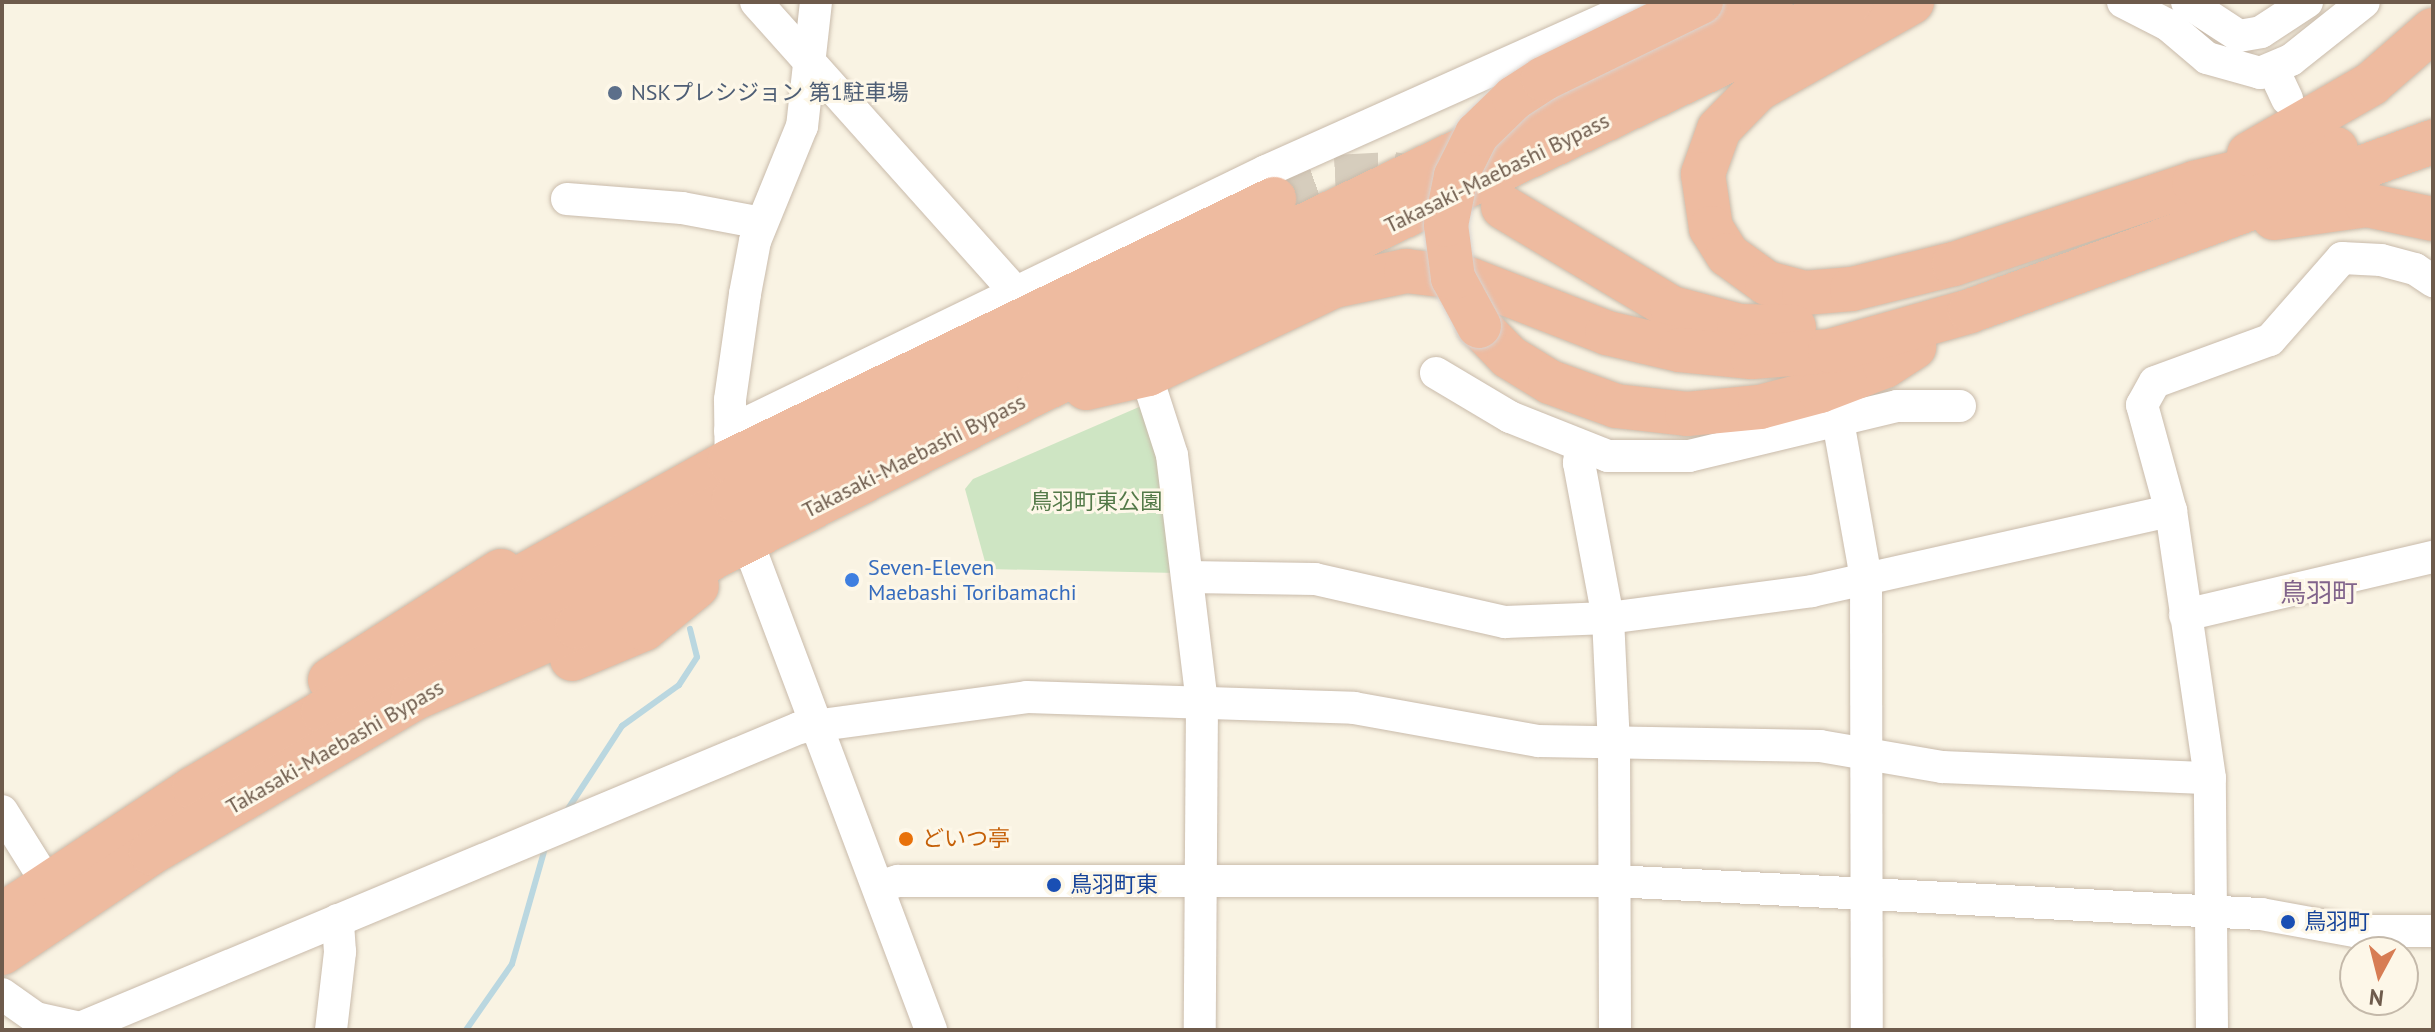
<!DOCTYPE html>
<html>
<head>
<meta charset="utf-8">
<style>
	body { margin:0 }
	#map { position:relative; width:2435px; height:1032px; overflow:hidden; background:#f9f3e3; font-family:"PT Sans","Noto Sans JP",sans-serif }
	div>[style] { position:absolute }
	.green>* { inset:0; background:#cee5c3 }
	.stream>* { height:6px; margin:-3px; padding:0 3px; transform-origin:3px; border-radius:3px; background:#bad7e0 }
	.highway-tunnel>* { height:44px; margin-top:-22px; transform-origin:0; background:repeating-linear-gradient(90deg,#d6cdbd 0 44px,transparent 0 66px) }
	.roads { filter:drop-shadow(0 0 2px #c9bbab) drop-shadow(0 0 2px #c9bbab) }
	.minor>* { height:32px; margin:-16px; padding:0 16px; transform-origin:16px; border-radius:16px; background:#fff }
	.highway>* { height:44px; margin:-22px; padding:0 22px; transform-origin:22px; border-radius:22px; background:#eebba0 }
	.bridges { filter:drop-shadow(0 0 2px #d9d4d0) drop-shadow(0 0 2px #d9d4d0) }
	.highway-bridge>* { height:44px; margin:-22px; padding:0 22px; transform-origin:22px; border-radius:22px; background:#eebba0 }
	.dots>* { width:22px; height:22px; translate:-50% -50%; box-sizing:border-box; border:4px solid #fdf7e8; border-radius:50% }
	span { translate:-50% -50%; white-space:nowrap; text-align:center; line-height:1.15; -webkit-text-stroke:6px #fdf7e8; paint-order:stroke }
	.service-label { font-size:22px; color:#4e5e75 }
	.left { translate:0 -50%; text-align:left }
	.street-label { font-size:22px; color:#6e5b4c }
	.park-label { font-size:22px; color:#537948 }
	.shop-label { font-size:22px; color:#366cbe }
	.food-label { font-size:22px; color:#c56008 }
	.transit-label { font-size:22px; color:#164399 }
	.quarter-label { font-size:26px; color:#81648b }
	.frame { position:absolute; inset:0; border:4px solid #6e5b4c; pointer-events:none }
	.north { position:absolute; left:2339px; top:936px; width:80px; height:80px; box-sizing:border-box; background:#fdf7e8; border:2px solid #c4b9aa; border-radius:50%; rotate:187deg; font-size:22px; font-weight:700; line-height:32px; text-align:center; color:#6e5b4c }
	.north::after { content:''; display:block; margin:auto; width:28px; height:36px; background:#d77d54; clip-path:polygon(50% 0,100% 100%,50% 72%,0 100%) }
</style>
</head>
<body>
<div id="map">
	<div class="green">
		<i style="clip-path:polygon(1139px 407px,1150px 411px,1177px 573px,987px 569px,965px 489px,973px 479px)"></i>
	</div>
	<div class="stream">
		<i style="left:566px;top:812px;width:103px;rotate:-56.9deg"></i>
		<i style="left:622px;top:726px;width:70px;rotate:-35.7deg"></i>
		<i style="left:679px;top:685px;width:33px;rotate:-57deg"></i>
		<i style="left:697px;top:657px;width:29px;rotate:-104deg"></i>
		<i style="left:466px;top:1030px;width:80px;rotate:-55.1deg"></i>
		<i style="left:512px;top:964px;width:124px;rotate:-74.1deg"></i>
	</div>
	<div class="highway-tunnel">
		<i style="left:1274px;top:199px;width:65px;rotate:-19.8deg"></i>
		<i style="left:1335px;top:177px;width:57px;rotate:-3deg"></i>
		<i style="left:1392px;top:174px;width:27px;rotate:10deg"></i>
	</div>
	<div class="roads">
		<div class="minor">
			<i style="left:756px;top:2px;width:387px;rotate:48.2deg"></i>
			<i style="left:816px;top:2px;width:125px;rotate:96.4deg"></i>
			<i style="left:802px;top:126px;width:124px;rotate:112.2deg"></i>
			<i style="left:755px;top:241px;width:54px;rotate:100.7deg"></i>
			<i style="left:745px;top:294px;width:107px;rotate:98.1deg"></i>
			<i style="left:730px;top:400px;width:81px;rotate:89.3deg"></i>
			<i style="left:731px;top:481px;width:42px;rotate:77.6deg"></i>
			<i style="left:740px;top:522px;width:543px;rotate:69.39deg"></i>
			<i style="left:2123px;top:2px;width:51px;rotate:27.1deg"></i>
			<i style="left:2168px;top:25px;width:51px;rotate:40.2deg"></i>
			<i style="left:2207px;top:58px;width:55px;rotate:15.8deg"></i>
			<i style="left:2260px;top:73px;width:34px;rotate:-23deg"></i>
			<i style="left:2291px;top:60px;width:93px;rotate:-38.5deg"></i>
			<i style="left:2187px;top:2px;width:62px;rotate:33.2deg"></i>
			<i style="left:2239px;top:36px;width:22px;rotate:-10deg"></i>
			<i style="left:2261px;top:32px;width:55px;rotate:-33.1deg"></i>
			<i style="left:2274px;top:71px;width:31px;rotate:65deg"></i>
			<i style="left:567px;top:199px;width:115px;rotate:4.5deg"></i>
			<i style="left:682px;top:208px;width:81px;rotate:10.6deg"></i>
			<i style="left:1436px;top:373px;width:86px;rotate:30.7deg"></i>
			<i style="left:1510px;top:417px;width:105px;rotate:21.7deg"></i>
			<i style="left:1608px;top:456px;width:81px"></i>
			<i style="left:1689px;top:456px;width:214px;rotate:-13.5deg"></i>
			<i style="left:1897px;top:406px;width:63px"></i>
			<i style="left:1152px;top:393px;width:65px;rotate:72.1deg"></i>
			<i style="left:1172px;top:455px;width:250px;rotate:83.1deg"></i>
			<i style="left:1202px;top:703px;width:327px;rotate:90.4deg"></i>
			<i style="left:1838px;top:421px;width:159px;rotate:79.9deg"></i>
			<i style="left:1866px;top:578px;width:452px;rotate:89.9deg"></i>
			<i style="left:730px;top:431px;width:596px;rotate:-25.88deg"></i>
			<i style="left:1266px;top:171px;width:413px;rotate:-24.1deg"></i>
			<i style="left:1581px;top:448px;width:15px;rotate:98deg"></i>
			<i style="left:1579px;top:463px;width:158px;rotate:79.4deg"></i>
			<i style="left:1608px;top:618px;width:126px;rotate:87.3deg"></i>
			<i style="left:1614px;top:744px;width:286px;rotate:89.8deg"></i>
			<i style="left:1188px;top:577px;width:127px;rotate:0.9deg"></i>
			<i style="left:1315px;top:579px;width:195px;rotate:12.8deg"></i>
			<i style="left:1505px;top:622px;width:103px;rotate:-2.2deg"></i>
			<i style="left:1608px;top:618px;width:206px;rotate:-7.5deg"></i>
			<i style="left:1812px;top:591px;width:368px;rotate:-12.6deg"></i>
			<i style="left:2185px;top:615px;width:255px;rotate:-13.2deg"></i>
			<i style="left:2px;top:811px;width:85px;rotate:58deg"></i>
			<i style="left:878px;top:887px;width:21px;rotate:-17deg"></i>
			<i style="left:898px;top:881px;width:715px"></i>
			<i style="left:1613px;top:881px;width:649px;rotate:2.92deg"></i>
			<i style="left:2261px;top:914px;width:96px;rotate:10.3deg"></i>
			<i style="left:2355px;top:931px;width:78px"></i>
			<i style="left:2px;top:994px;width:42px;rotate:35.2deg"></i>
			<i style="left:36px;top:1018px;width:45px;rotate:12.8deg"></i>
			<i style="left:80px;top:1028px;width:779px;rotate:-22.65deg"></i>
			<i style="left:799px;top:728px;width:230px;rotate:-7.7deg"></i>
			<i style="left:1027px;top:697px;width:327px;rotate:1.9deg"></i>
			<i style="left:1354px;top:708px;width:187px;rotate:10.2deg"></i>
			<i style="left:1538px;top:741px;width:282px;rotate:1deg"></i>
			<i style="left:1820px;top:746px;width:124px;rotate:9.8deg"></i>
			<i style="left:1942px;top:767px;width:268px;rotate:2.4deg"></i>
			<i style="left:331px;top:1030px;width:79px;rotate:-83.4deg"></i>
			<i style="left:340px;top:952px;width:32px;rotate:-94deg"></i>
			<i style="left:2212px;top:1030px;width:252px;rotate:-90.5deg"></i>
			<i style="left:2210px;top:778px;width:270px;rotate:-98.3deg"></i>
			<i style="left:2171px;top:511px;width:110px;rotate:-105.3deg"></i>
			<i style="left:2142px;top:405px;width:26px;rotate:-61deg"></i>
			<i style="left:2155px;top:382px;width:122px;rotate:-20.1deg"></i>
			<i style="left:2270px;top:340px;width:109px;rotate:-48.7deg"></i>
			<i style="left:2342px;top:258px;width:39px;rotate:3deg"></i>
			<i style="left:2381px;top:260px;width:35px;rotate:15deg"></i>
			<i style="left:2415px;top:269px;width:22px;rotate:34deg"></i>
		</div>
		<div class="highway">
			<i style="left:1912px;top:2px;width:177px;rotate:150.5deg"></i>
			<i style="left:1758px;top:89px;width:56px;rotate:134.3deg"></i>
			<i style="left:1719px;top:129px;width:48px;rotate:109.6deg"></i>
			<i style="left:1703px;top:174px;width:55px;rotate:81.6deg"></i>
			<i style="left:1711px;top:228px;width:32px;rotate:58deg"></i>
			<i style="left:1728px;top:255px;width:48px;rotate:35.7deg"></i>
			<i style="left:1767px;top:283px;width:38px;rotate:15deg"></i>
			<i style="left:1804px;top:293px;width:48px;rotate:-4.8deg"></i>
			<i style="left:1852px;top:289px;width:105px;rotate:-13.8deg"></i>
			<i style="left:1954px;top:264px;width:253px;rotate:-18.6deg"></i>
			<i style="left:2194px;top:183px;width:146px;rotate:-13.5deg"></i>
			<i style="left:2249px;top:154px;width:141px;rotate:-29.8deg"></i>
			<i style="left:2371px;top:84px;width:82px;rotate:-41.1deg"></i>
			<i style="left:1503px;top:207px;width:197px;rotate:30.9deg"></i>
			<i style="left:1672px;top:308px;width:69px;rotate:15deg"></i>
			<i style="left:1739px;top:326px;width:55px;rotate:1deg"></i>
			<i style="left:2274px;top:218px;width:94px;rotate:-8deg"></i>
			<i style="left:2367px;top:205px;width:67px;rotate:12deg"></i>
			<i style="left:1479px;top:326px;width:43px;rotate:45.9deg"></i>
			<i style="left:1509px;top:357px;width:48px;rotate:31.4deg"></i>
			<i style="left:1550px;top:382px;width:70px;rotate:20deg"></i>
			<i style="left:1616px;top:406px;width:71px;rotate:6.4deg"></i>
			<i style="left:1687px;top:414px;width:73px;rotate:-5.5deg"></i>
			<i style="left:1760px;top:407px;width:62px;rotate:-14.9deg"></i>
			<i style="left:1820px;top:391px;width:70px;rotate:-21deg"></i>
			<i style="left:1885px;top:366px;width:35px;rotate:-33deg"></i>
			<i style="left:1086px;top:388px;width:64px;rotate:-12.7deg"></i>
			<i style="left:1148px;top:374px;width:206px;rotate:-25.3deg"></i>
			<i style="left:1334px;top:286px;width:74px;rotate:-11.8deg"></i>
			<i style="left:1406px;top:271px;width:60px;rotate:6.7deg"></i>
			<i style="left:1466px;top:278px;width:151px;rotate:21.3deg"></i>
			<i style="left:1607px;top:333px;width:75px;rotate:13.1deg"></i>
			<i style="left:1680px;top:350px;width:72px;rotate:5.6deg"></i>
			<i style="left:1752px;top:357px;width:78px;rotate:-4.4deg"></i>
			<i style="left:1830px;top:351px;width:146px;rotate:-15.9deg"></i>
			<i style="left:1970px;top:311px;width:493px;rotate:-20.1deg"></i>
			<i style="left:480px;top:600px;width:286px;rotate:-29.1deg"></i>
			<i style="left:730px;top:461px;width:604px;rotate:-25.72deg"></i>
			<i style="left:572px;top:659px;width:78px;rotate:-22.6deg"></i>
			<i style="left:644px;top:629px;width:68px;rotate:-39.1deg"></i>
			<i style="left:330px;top:680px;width:203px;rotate:-32.5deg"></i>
			<i style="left:2px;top:915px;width:230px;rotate:-33.5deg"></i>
			<i style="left:194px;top:788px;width:150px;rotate:-30.5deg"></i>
			<i style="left:323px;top:712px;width:463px;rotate:-27.4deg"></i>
			<i style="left:734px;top:499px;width:1150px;rotate:-25.61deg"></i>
			<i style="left:2px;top:953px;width:179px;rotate:-33.9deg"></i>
			<i style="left:151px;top:853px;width:304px;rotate:-30.4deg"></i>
			<i style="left:413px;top:699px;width:179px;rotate:-23.7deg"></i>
			<i style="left:577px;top:627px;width:520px;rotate:-27.01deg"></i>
			<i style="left:1040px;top:391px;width:899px;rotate:-25.65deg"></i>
		</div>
	</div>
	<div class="bridges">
		<div class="highway-bridge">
			<i style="left:1479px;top:326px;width:55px;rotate:-118.4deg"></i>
			<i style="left:1453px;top:278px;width:53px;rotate:-97.5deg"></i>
			<i style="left:1446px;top:225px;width:50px;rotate:-78.5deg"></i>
			<i style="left:1456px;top:176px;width:47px;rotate:-63.4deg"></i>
			<i style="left:1477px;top:134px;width:52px;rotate:-44.2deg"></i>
			<i style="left:1514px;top:98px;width:35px;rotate:-33deg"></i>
			<i style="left:1543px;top:79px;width:176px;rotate:-26deg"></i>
		</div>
	</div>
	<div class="dots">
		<i style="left:615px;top:93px;background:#5c6f8a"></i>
		<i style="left:852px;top:580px;background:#3f7fe0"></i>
		<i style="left:906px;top:839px;background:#e8710a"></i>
		<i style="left:1054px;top:885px;background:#1a4fb4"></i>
		<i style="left:2288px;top:922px;background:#1a4fb4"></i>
	</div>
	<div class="service-label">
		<span class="left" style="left:631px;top:93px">NSKプレシジョン 第1駐車場</span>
	</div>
	<div class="street-label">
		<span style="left:1497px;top:173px;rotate:-26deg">Takasaki-Maebashi Bypass</span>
		<span style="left:914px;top:456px;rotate:-27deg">Takasaki-Maebashi Bypass</span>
		<span style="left:335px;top:747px;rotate:-30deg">Takasaki-Maebashi Bypass</span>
	</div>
	<div class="park-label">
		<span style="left:1096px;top:502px">鳥羽町東公園</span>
	</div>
	<div class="shop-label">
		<span class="left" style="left:868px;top:580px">Seven-Eleven<br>Maebashi Toribamachi</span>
	</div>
	<div class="food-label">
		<span class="left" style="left:922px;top:839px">どいつ亭</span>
	</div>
	<div class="transit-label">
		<span class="left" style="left:1070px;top:885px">鳥羽町東</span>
		<span class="left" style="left:2304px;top:922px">鳥羽町</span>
	</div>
	<div class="quarter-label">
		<span style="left:2319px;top:593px">鳥羽町</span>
	</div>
	<div class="frame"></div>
	<div class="north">N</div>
</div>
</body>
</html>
